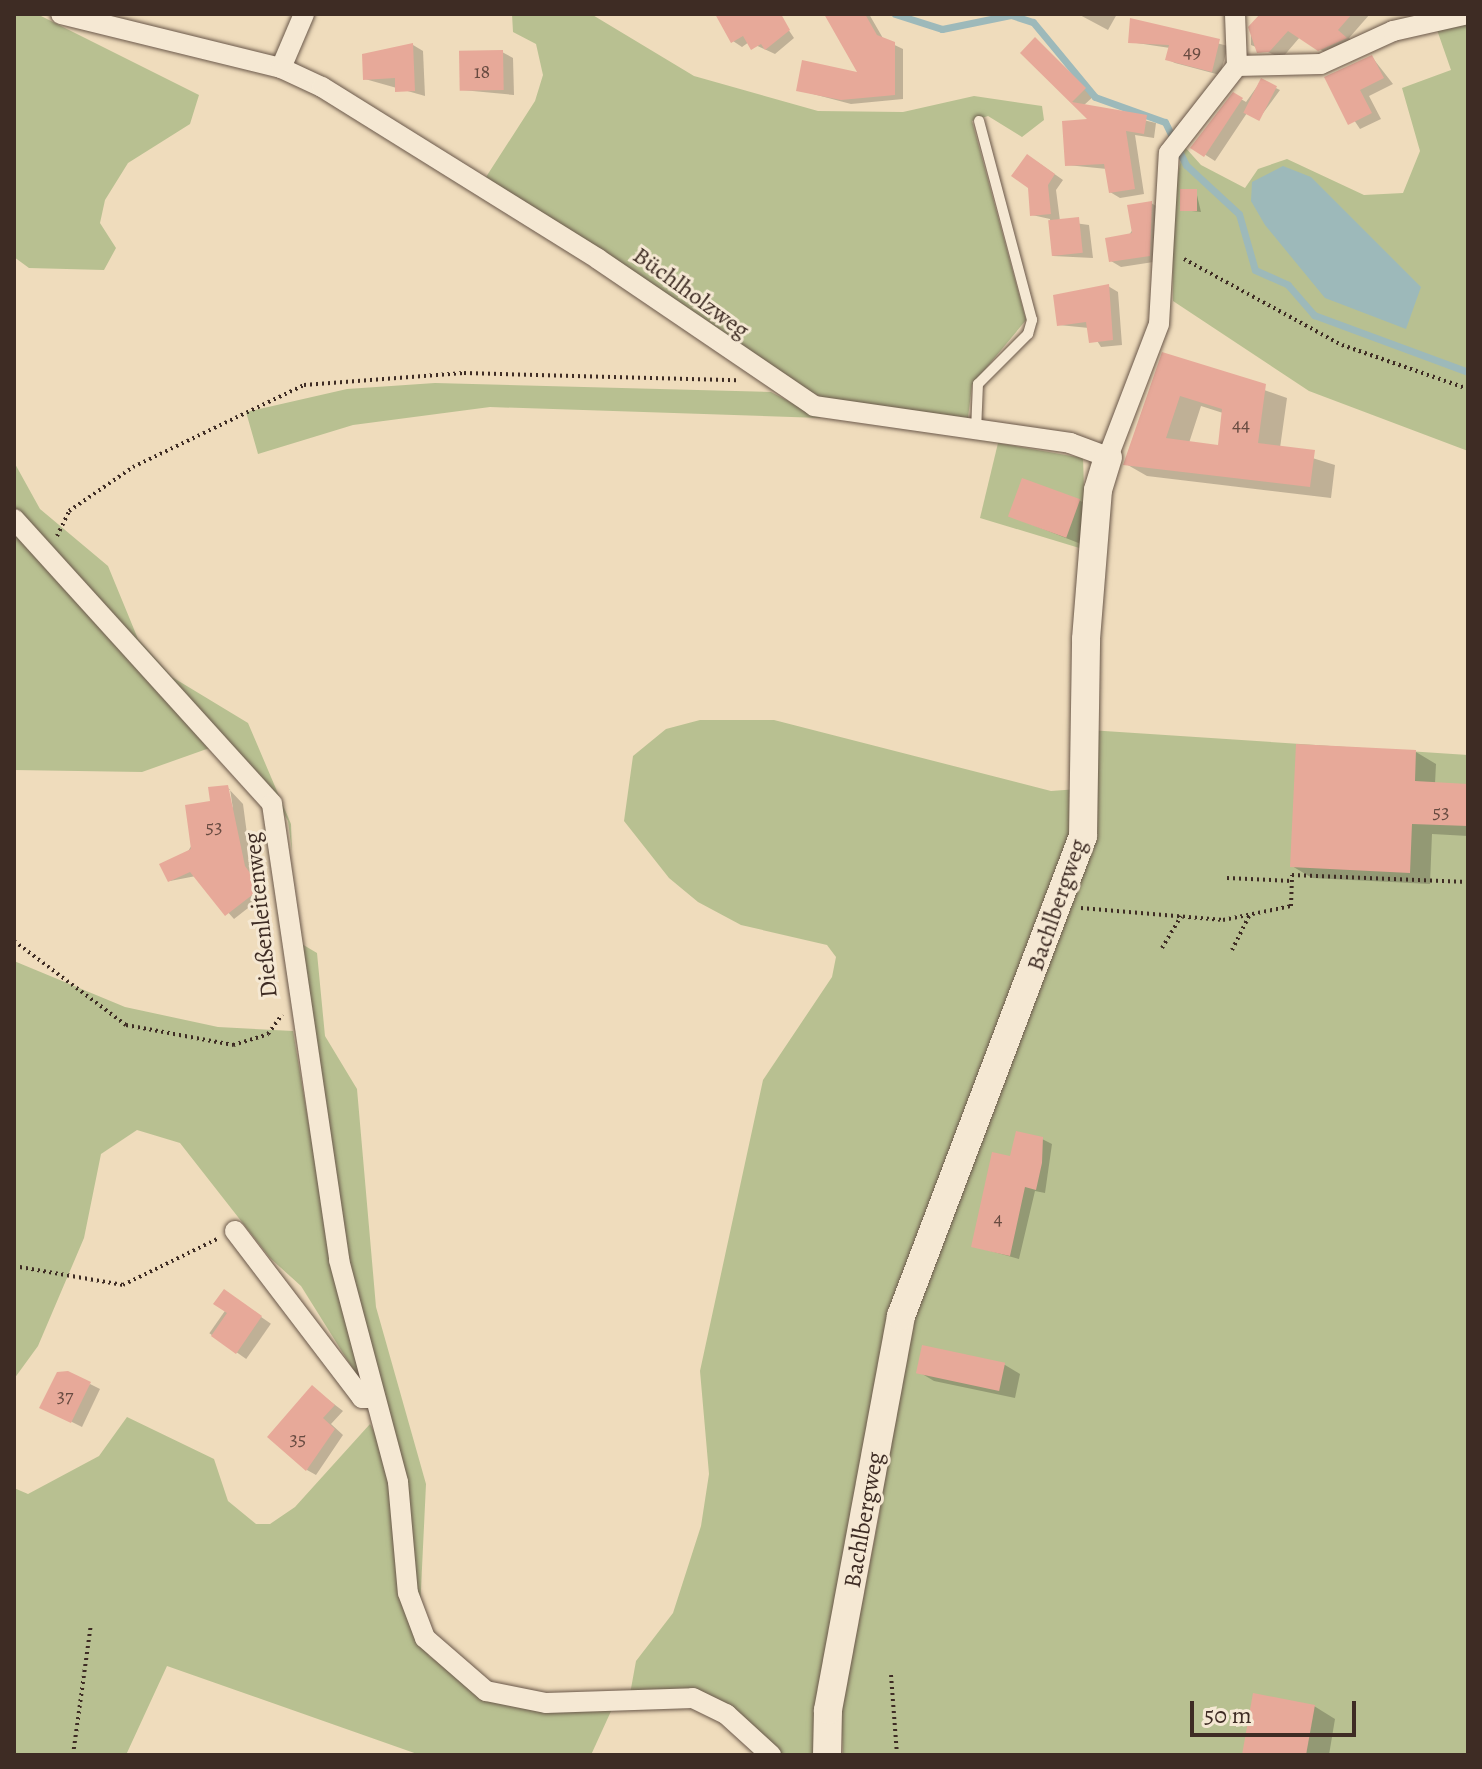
<!DOCTYPE html>
<html>
<head>
<meta charset="utf-8">
<style>
	body { margin:0 }
	#map { position:relative; width:1482px; height:1769px; overflow:hidden; background:#efdcbc; font-family:Alegreya,serif }
	div>[style] { position:absolute }
	.green>* { inset:0; background:#b8c091 }
	.water>* { inset:0; background:#9db9ba }
	.shadow>* { inset:0; background:#0003; transform-origin:0 0 }
	.stream>* { height:7px; margin:-3.5px; padding:0 3.5px; transform-origin:3.5px; border-radius:3.5px; background:#9db9ba }
	.building>* { inset:0; background:#e7a999; transform-origin:0 0 }
	.path>* { height:4px; margin-top:-2px; transform-origin:0; background:repeating-linear-gradient(90deg,#3e2c24 0 2px,transparent 0 6px) }
	.roads { filter:drop-shadow(0 0 2px #6a584a) drop-shadow(0 0 2px #6a584a) }
	.lane>* { height:10px; margin:-5px; padding:0 5px; transform-origin:5px; border-radius:5px; background:#f5e8d3 }
	.street>* { height:20px; margin:-10px; padding:0 10px; transform-origin:10px; border-radius:10px; background:#f5e8d3 }
	.secondary>* { height:28px; margin:-14px; padding:0 14px; transform-origin:14px; border-radius:14px; background:#f5e8d3 }
	span { translate:-50% -50%; white-space:nowrap; text-align:center; line-height:1.15; -webkit-text-stroke:6px #f5e8d3; paint-order:stroke }
	.number-label { font-size:20px; color:#684b41 }
	.number-label span { -webkit-text-stroke-width:0 }
	.street-label { font-size:24px; color:#3e2c24 }
	.frame { position:absolute; inset:0; border:16px solid #3e2c24; pointer-events:none }
	.scale { position:absolute; left:1190px; top:1701px; width:166px; height:36px; box-sizing:border-box; border:4px solid #3e2c24; border-top:0; padding-left:10px; font-size:24px; line-height:28px; white-space:nowrap; color:#3e2c24; -webkit-text-stroke:6px #f5e8d3; paint-order:stroke }
</style>
</head>
<body>
<div id="map">
	<div class="green">
		<i style="clip-path:polygon(14px 14px,37px 14px,199px 95px,190px 124px,128px 163px,105px 200px,100px 223px,116px 248px,104px 270px,29px 268px,14px 257px)"></i>
		<i style="clip-path:polygon(512px 14px,591px 14px,694px 76px,818px 111px,903px 112px,974px 96px,1042px 106px,1044px 120px,1022px 137px,988px 116px,972px 121px,1026px 320px,972px 385px,968px 418px,823px 398px,797px 385px,486px 177px,535px 101px,543px 75px,536px 44px,513px 32px)"></i>
		<i style="clip-path:polygon(1468px 21px,1468px 451px,1309px 391px,1173px 301px,1172px 201px,1184px 146px,1201px 165px,1245px 188px,1258px 169px,1287px 159px,1364px 195px,1403px 193px,1420px 151px,1402px 88px,1451px 70px,1436px 27px)"></i>
		<i style="clip-path:polygon(435px 383px,771px 392px,821px 418px,490px 407px,353px 425px,258px 454px,246px 412px,347px 389px)"></i>
		<i style="clip-path:polygon(998px 443px,1083px 458px,1086px 550px,980px 518px)"></i>
		<i style="clip-path:polygon(14px 462px,40px 509px,108px 566px,138px 639px,172px 677px,248px 723px,291px 824px,292px 852px,288px 821px,268px 784px,14px 512px)"></i>
		<i style="clip-path:polygon(14px 524px,218px 745px,142px 772px,14px 770px)"></i>
		<i style="clip-path:polygon(700px 720px,774px 720px,1051px 791px,1078px 789px,1089px 730px,1468px 755px,1468px 1755px,843px 1755px,841px 1712px,880px 1511px,861px 1506px,816px 1755px,777px 1755px,723px 1707px,630px 1694px,636px 1661px,673px 1613px,701px 1526px,709px 1474px,700px 1371px,763px 1080px,832px 977px,836px 957px,827px 945px,741px 925px,698px 902px,669px 878px,624px 821px,633px 756px,666px 729px)"></i>
		<i style="clip-path:polygon(295px 940px,317px 953px,325px 1036px,357px 1089px,376px 1307px,426px 1484px,420px 1610px,355px 1312px)"></i>
		<i style="clip-path:polygon(14px 961px,125px 1007px,218px 1027px,293px 1031px,334px 1274px,361px 1382px,301px 1286px,270px 1258px,180px 1143px,137px 1130px,101px 1154px,84px 1238px,38px 1346px,14px 1379px)"></i>
		<i style="clip-path:polygon(127px 1417px,214px 1459px,228px 1501px,256px 1524px,270px 1524px,295px 1507px,370px 1424px,382px 1447px,412px 1628px,429px 1656px,494px 1701px,612px 1709px,591px 1755px,420px 1755px,167px 1666px,126px 1755px,14px 1755px,14px 1488px,28px 1494px,99px 1456px)"></i>
	</div>
	<div class="water">
		<i style="clip-path:polygon(1283px 166px,1311px 177px,1421px 287px,1406px 329px,1325px 298px,1265px 225px,1251px 201px,1252px 182px)"></i>
	</div>
	<div class="shadow">
		<i style="clip-path:polygon(726px 14px,778px 14px,794px 38px,775px 54px,749px 42px,742px 47px,733px 41px)"></i>
		<i style="clip-path:polygon(826px 14px,869px 14px,884px 40px,903px 49px,903px 99px,851px 104px,798px 90px,861px 75px)"></i>
		<i style="clip-path:polygon(1078px 14px,1117px 14px,1108px 30px)"></i>
		<i style="clip-path:polygon(1262px 14px,1370px 14px,1349px 38px,1357px 45px,1332px 57px,1300px 37px,1282px 58px,1251px 45px,1251px 27px)"></i>
		<i style="clip-path:polygon(1132px 21px,1228px 46px,1220px 75px,1175px 63px,1167px 59px,1170px 48px,1130px 42px)"></i>
		<i style="clip-path:polygon(1035px 40px,1095px 95px,1083px 106px,1156px 123px,1154px 138px,1135px 135px,1144px 194px,1120px 198px,1110px 192px,1107px 169px,1067px 165px,1091px 121px,1023px 53px)"></i>
		<i style="clip-path:polygon(413px 45px,423px 51px,425px 96px,365px 79px)"></i>
		<i style="clip-path:polygon(502px 52px,513px 58px,514px 95px,462px 90px)"></i>
		<i style="clip-path:polygon(1372px 57px,1393px 84px,1369px 96px,1381px 119px,1360px 129px,1326px 78px)"></i>
		<i style="clip-path:polygon(1261px 81px,1280px 90px,1258px 120px,1247px 113px,1215px 161px,1193px 147px,1234px 95px,1246px 102px)"></i>
		<i style="clip-path:polygon(1036px 161px,1063px 180px,1056px 190px,1060px 221px,1089px 225px,1093px 258px,1053px 256px,1050px 219px,1032px 215px)"></i>
		<i style="clip-path:polygon(1196px 191px,1201px 212px,1182px 210px)"></i>
		<i style="clip-path:polygon(1151px 203px,1161px 209px,1160px 261px,1121px 267px,1111px 261px)"></i>
		<i style="clip-path:polygon(1108px 286px,1118px 292px,1122px 345px,1101px 347px,1089px 328px,1059px 325px)"></i>
		<i style="clip-path:polygon(evenodd,1163px 355px,1287px 398px,1280px 448px,1335px 465px,1331px 498px,1147px 476px,1126px 464px,1163px 355px,1201px 406px,1223px 413px,1219px 447px,1189px 443px,1201px 406px)"></i>
		<i style="clip-path:polygon(1079px 500px,1095px 510px,1086px 546px,1010px 516px)"></i>
		<i style="clip-path:polygon(1416px 752px,1436px 764px,1435px 784px,1468px 786px,1468px 836px,1432px 834px,1430px 884px,1312px 878px,1292px 866px)"></i>
		<i style="clip-path:polygon(evenodd,227px 787px,243px 804px,252px 872px,267px 893px,234px 919px,196px 876px,170px 881px,227px 787px,226px 789px,230px 789px,233px 809px,226px 789px)"></i>
		<i style="clip-path:polygon(1042px 1139px,1052px 1144px,1045px 1193px,1035px 1191px,1019px 1259px,973px 1246px,1012px 1158px)"></i>
		<i style="left:234px;top:1298px;width:45px;height:43px;rotate:35deg"></i>
		<i style="clip-path:polygon(924px 1348px,1005px 1365px,1020px 1374px,1015px 1398px,934px 1381px,919px 1372px)"></i>
		<i style="clip-path:polygon(90px 1384px,100px 1389px,82px 1427px,52px 1412px)"></i>
		<i style="clip-path:polygon(313px 1388px,343px 1411px,331px 1424px,343px 1435px,316px 1475px,307px 1470px)"></i>
		<i style="clip-path:polygon(1314px 1706px,1335px 1719px,1329px 1755px,1244px 1755px)"></i>
	</div>
	<div class="stream">
		<i style="left:895px;top:14px;width:49px;rotate:17.7deg"></i>
		<i style="left:942px;top:29px;width:70px;rotate:-11.5deg"></i>
		<i style="left:1011px;top:15px;width:23px;rotate:18deg"></i>
		<i style="left:1033px;top:22px;width:97px;rotate:50.4deg"></i>
		<i style="left:1095px;top:97px;width:74px;rotate:19.7deg"></i>
		<i style="left:1165px;top:122px;width:48px;rotate:64deg"></i>
		<i style="left:1186px;top:165px;width:72px;rotate:42.8deg"></i>
		<i style="left:1239px;top:214px;width:58px;rotate:74.1deg"></i>
		<i style="left:1255px;top:270px;width:36px;rotate:24deg"></i>
		<i style="left:1288px;top:285px;width:40px;rotate:49deg"></i>
		<i style="left:1314px;top:315px;width:164px;rotate:20.3deg"></i>
	</div>
	<div class="building">
		<i style="clip-path:polygon(715px 14px,781px 14px,790px 30px,765px 50px,761px 44px,751px 50px,743px 36px,731px 43px)"></i>
		<i style="clip-path:polygon(824px 14px,865px 14px,877px 35px,895px 42px,895px 95px,841px 100px,796px 91px,802px 60px,857px 72px)"></i>
		<i style="clip-path:polygon(1260px 14px,1352px 14px,1338px 30px,1347px 38px,1318px 51px,1288px 31px,1269px 52px,1257px 53px,1248px 27px)"></i>
		<i style="clip-path:polygon(1130px 18px,1220px 39px,1212px 72px,1165px 60px,1169px 45px,1128px 43px)"></i>
		<i style="clip-path:polygon(1035px 37px,1086px 88px,1072px 102px,1147px 115px,1144px 134px,1126px 131px,1135px 189px,1109px 193px,1104px 164px,1065px 166px,1062px 121px,1087px 119px,1020px 53px)"></i>
		<i style="clip-path:polygon(413px 43px,415px 91px,395px 92px,395px 78px,363px 80px,362px 54px)"></i>
		<i style="left:503px;top:50px;width:40px;height:44px;rotate:89deg"></i>
		<i style="clip-path:polygon(1372px 55px,1384px 78px,1360px 90px,1372px 113px,1348px 125px,1324px 77px)"></i>
		<i style="left:1261px;top:78px;width:18px;height:39px;rotate:27deg"></i>
		<i style="clip-path:polygon(1233px 92px,1243px 98px,1204px 157px,1190px 148px)"></i>
		<i style="clip-path:polygon(1027px 154px,1055px 174px,1048px 185px,1051px 214px,1030px 216px,1028px 188px,1011px 176px)"></i>
		<i style="left:1180px;top:189px;width:17px;height:22px"></i>
		<i style="clip-path:polygon(1152px 201px,1150px 256px,1109px 262px,1105px 238px,1132px 233px,1127px 205px)"></i>
		<i style="left:1079px;top:217px;width:36px;height:31px;rotate:84deg"></i>
		<i style="clip-path:polygon(1109px 284px,1113px 340px,1089px 343px,1086px 322px,1057px 326px,1053px 295px)"></i>
		<i style="clip-path:polygon(evenodd,1162px 352px,1266px 384px,1258px 443px,1315px 450px,1310px 487px,1123px 465px,1162px 352px,1180px 396px,1222px 409px,1218px 445px,1166px 438px,1180px 396px)"></i>
		<i style="left:1022px;top:478px;width:62px;height:41px;rotate:20deg"></i>
		<i style="clip-path:polygon(1296px 744px,1416px 750px,1415px 781px,1468px 784px,1468px 826px,1412px 824px,1410px 873px,1290px 867px)"></i>
		<i style="clip-path:polygon(228px 785px,245px 866px,261px 888px,225px 916px,190px 872px,168px 882px,159px 864px,191px 849px,185px 805px,210px 801px,208px 787px)"></i>
		<i style="clip-path:polygon(1016px 1131px,1043px 1137px,1042px 1163px,1036px 1190px,1025px 1187px,1010px 1256px,971px 1247px,992px 1152px,1010px 1156px)"></i>
		<i style="clip-path:polygon(224px 1289px,262px 1316px,236px 1354px,211px 1336px,227px 1313px,213px 1304px)"></i>
		<i style="left:922px;top:1345px;width:85px;height:29px;rotate:12deg"></i>
		<i style="clip-path:polygon(68px 1371px,91px 1382px,71px 1423px,39px 1408px,57px 1372px)"></i>
		<i style="clip-path:polygon(312px 1385px,335px 1405px,323px 1418px,335px 1429px,306px 1471px,267px 1437px)"></i>
		<i style="clip-path:polygon(1253px 1693px,1315px 1705px,1306px 1755px,1242px 1755px)"></i>
	</div>
	<div class="path">
		<i style="left:1184px;top:259px;width:180px;rotate:28.6deg"></i>
		<i style="left:1342px;top:345px;width:133px;rotate:19.2deg"></i>
		<i style="left:57px;top:536px;width:28px;rotate:-64deg"></i>
		<i style="left:69px;top:511px;width:78px;rotate:-34.5deg"></i>
		<i style="left:133px;top:467px;width:190px;rotate:-25.6deg"></i>
		<i style="left:304px;top:385px;width:160px;rotate:-4.3deg"></i>
		<i style="left:464px;top:373px;width:273px;rotate:1.5deg"></i>
		<i style="left:1227px;top:878px;width:65px;rotate:2.6deg"></i>
		<i style="left:1081px;top:908px;width:143px;rotate:4.8deg"></i>
		<i style="left:1223px;top:920px;width:69px;rotate:-11.6deg"></i>
		<i style="left:1291px;top:906px;width:31px;rotate:-88deg"></i>
		<i style="left:1292px;top:875px;width:176px;rotate:2.3deg"></i>
		<i style="left:14px;top:941px;width:140px;rotate:36.9deg"></i>
		<i style="left:126px;top:1025px;width:109px;rotate:10.6deg"></i>
		<i style="left:233px;top:1045px;width:37px;rotate:-17deg"></i>
		<i style="left:268px;top:1034px;width:24px;rotate:-54deg"></i>
		<i style="left:1162px;top:948px;width:37px;rotate:-59deg"></i>
		<i style="left:1232px;top:950px;width:40px;rotate:-63.4deg"></i>
		<i style="left:14px;top:1266px;width:111px;rotate:9.9deg"></i>
		<i style="left:123px;top:1285px;width:107px;rotate:-26.1deg"></i>
		<i style="left:891px;top:1675px;width:80px;rotate:85.7deg"></i>
		<i style="left:73px;top:1755px;width:132px;rotate:-82.2deg"></i>
	</div>
	<div class="roads">
		<div class="lane">
			<i style="left:976px;top:431px;width:47px;rotate:-87.6deg"></i>
			<i style="left:978px;top:384px;width:71px;rotate:-45deg"></i>
			<i style="left:1028px;top:334px;width:15px;rotate:-74deg"></i>
			<i style="left:1032px;top:320px;width:206px;rotate:-104.9deg"></i>
		</div>
		<div class="street">
			<i style="left:61px;top:14px;width:227px;rotate:13.8deg"></i>
			<i style="left:281px;top:68px;width:45px;rotate:24.9deg"></i>
			<i style="left:322px;top:87px;width:325px;rotate:31.9deg"></i>
			<i style="left:598px;top:259px;width:261px;rotate:34.2deg"></i>
			<i style="left:814px;top:406px;width:259px;rotate:8.2deg"></i>
			<i style="left:1070px;top:443px;width:40px;rotate:20.2deg"></i>
			<i style="left:1108px;top:457px;width:142px;rotate:-69deg"></i>
			<i style="left:1159px;top:324px;width:171px;rotate:-86.7deg"></i>
			<i style="left:1169px;top:153px;width:110px;rotate:-52deg"></i>
			<i style="left:1235px;top:14px;width:52px;rotate:87.8deg"></i>
			<i style="left:1237px;top:66px;width:84px;rotate:-1.4deg"></i>
			<i style="left:1321px;top:64px;width:79px;rotate:-24.6deg"></i>
			<i style="left:1393px;top:31px;width:77px;rotate:-12.8deg"></i>
			<i style="left:281px;top:68px;width:59px;rotate:-66.9deg"></i>
			<i style="left:14px;top:519px;width:384px;rotate:47.8deg"></i>
			<i style="left:272px;top:804px;width:461px;rotate:81.6deg"></i>
			<i style="left:339px;top:1260px;width:230px;rotate:75.1deg"></i>
			<i style="left:398px;top:1482px;width:111px;rotate:84.9deg"></i>
			<i style="left:408px;top:1593px;width:48px;rotate:69.3deg"></i>
			<i style="left:425px;top:1638px;width:81px;rotate:41deg"></i>
			<i style="left:486px;top:1691px;width:61px;rotate:11.3deg"></i>
			<i style="left:546px;top:1703px;width:147px;rotate:-1.9deg"></i>
			<i style="left:693px;top:1698px;width:37px;rotate:26deg"></i>
			<i style="left:726px;top:1714px;width:61px;rotate:42.3deg"></i>
			<i style="left:235px;top:1231px;width:210px;rotate:52.7deg"></i>
			<i style="left:362px;top:1398px;width:10px"></i>
		</div>
		<div class="secondary">
			<i style="left:827px;top:1755px;width:45px;rotate:-88.7deg"></i>
			<i style="left:828px;top:1710px;width:401px;rotate:-79.5deg"></i>
			<i style="left:901px;top:1316px;width:513px;rotate:-69.23deg"></i>
			<i style="left:1083px;top:836px;width:197px;rotate:-89.1deg"></i>
			<i style="left:1086px;top:639px;width:149px;rotate:-85.4deg"></i>
			<i style="left:1098px;top:490px;width:34px;rotate:-73deg"></i>
		</div>
	</div>
	<div class="number-label">
		<span style="left:1192px;top:51px">49</span>
		<span style="left:482px;top:71px">18</span>
		<span style="left:1241px;top:424px">44</span>
		<span style="left:1441px;top:811px">53</span>
		<span style="left:214px;top:826px">53</span>
		<span style="left:998px;top:1218px">4</span>
		<span style="left:65px;top:1395px">37</span>
		<span style="left:298px;top:1438px">35</span>
	</div>
	<div class="street-label">
		<span style="left:691px;top:293px;rotate:36deg">Büchlholzweg</span>
		<span style="left:1057px;top:905px;rotate:-71deg">Bachlbergweg</span>
		<span style="left:261px;top:915px;rotate:-96deg">Dießenleitenweg</span>
		<span style="left:864px;top:1520px;rotate:-80deg">Bachlbergweg</span>
	</div>
	<div class="frame"></div>
	<div class="scale">50 m</div>
</div>
</body>
</html>
